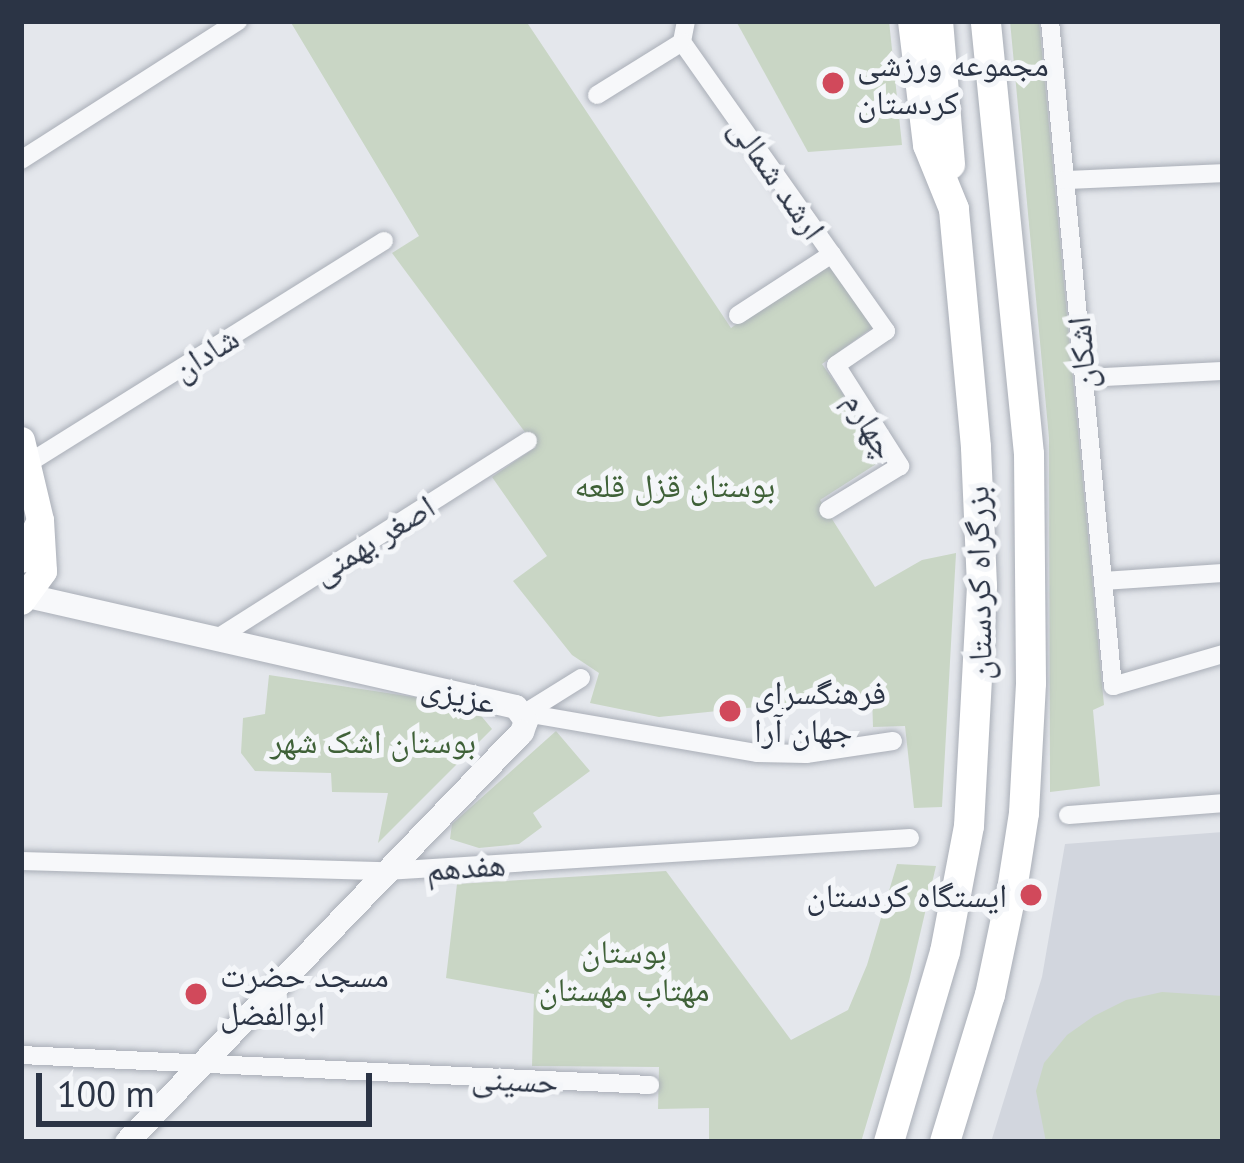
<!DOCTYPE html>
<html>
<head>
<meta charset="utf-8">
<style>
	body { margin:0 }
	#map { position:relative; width:1244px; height:1163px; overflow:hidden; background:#e4e7ec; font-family:"PT Sans","Noto Naskh Arabic",sans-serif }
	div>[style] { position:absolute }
	.built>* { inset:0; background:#d2d6de }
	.green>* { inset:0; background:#c9d6c5 }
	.roads { filter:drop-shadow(0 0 3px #a9aeb7) drop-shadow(0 0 3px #a9aeb7) }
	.minor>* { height:18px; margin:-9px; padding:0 9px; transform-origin:9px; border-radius:9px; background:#f7f8fa }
	.tertiary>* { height:24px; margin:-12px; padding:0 12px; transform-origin:12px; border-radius:12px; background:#f7f8fa }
	.secondary>* { height:27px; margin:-13.5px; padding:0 13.5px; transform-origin:13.5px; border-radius:13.5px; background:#fff }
	.trunk>* { height:30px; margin:-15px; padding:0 15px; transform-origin:15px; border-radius:15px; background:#fff }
	.dots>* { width:33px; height:33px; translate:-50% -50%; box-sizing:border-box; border:6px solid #f4f6f9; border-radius:50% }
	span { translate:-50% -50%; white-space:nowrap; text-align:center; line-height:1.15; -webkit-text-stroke:10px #f4f6f9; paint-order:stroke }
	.poi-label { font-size:33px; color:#2b3445 }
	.left { translate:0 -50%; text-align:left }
	.right { translate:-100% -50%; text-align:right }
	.street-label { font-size:33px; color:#2b3445 }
	.park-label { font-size:33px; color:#3f6138 }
	.frame { position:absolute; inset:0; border:24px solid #2b3445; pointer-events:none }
	.scale { position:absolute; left:36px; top:1073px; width:336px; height:54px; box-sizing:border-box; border:6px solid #2b3445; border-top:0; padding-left:15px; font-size:36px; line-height:42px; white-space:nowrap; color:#2b3445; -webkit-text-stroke:9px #f4f6f9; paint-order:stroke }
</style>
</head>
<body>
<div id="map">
	<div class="built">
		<i style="clip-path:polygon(1223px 832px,1223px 1142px,991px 1142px,1042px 977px,1065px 844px)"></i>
	</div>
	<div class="green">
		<i style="clip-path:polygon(290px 21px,526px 21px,731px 328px,826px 262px,873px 327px,822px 364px,887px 457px,820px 500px,875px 587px,922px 560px,956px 553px,942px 807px,914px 808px,905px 726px,873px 727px,872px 695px,659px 717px,590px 703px,599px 673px,572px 655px,513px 581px,547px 556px,492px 477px,536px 447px,392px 253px,419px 236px)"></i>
		<i style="clip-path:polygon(736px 21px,889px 21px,902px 145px,808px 152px)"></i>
		<i style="clip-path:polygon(1010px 21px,1039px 21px,1104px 705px,1093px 710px,1100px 786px,1050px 792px,1049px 438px)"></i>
		<i style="clip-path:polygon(269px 675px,473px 706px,492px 729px,378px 843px,388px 793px,332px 792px,331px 773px,255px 771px,241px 753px,243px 718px,265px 714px)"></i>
		<i style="clip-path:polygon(556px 731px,590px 771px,533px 813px,542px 827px,519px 844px,479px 848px,450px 839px,452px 824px)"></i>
		<i style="clip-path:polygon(897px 864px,936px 866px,909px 981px,861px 1142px,709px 1142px,709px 1108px,658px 1109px,659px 1067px,532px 1066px,534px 994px,446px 978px,457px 884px,666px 871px,791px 1040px,848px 1010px,867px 965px)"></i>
		<i style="clip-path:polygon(1162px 992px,1223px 996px,1223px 1142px,1046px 1142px,1036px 1091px,1044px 1063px,1067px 1035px,1094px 1016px,1126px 1000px)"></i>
	</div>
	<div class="roads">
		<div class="minor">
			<i style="left:686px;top:21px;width:21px;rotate:101deg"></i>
			<i style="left:682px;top:42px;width:354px;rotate:54.8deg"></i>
			<i style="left:886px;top:331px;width:60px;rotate:145.8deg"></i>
			<i style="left:836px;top:365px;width:120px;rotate:57.6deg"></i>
			<i style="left:900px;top:466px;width:84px;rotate:148.6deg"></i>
			<i style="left:1050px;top:21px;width:668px;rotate:84.59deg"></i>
			<i style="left:1113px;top:686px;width:115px;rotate:-16.2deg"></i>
			<i style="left:597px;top:95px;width:100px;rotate:-31.9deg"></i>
			<i style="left:21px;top:160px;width:258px;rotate:-32.6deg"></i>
			<i style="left:1065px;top:180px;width:158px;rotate:-2.5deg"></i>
			<i style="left:738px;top:315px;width:112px;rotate:-33deg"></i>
			<i style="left:1084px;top:378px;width:139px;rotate:-2.9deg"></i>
			<i style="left:27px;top:464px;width:421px;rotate:-32deg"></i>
			<i style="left:1103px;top:581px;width:120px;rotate:-3.8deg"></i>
			<i style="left:219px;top:637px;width:366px;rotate:-32.4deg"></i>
			<i style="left:525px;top:713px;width:235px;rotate:9.8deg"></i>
			<i style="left:757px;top:753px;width:49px;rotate:1.2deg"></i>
			<i style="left:806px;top:754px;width:88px;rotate:-8.5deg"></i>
			<i style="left:525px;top:713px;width:66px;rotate:-32deg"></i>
			<i style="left:1068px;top:815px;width:155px;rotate:-4.4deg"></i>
			<i style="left:21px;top:861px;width:365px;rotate:1.6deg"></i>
			<i style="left:386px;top:871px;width:525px;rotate:-3.6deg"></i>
			<i style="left:21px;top:1055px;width:630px;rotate:2.73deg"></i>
		</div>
		<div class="tertiary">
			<i style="left:28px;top:596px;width:500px;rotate:12.81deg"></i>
			<i style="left:516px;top:707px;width:17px;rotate:54deg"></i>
			<i style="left:526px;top:721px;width:12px;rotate:110deg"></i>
			<i style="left:522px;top:732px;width:569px;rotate:133.93deg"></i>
		</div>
		<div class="secondary">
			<i style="left:21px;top:440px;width:82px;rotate:76.6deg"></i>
			<i style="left:21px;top:559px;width:43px;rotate:-64deg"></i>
			<i style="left:40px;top:520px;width:51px;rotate:86.6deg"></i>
			<i style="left:43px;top:571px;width:37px;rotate:126deg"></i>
		</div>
		<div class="trunk">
			<i style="left:938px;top:21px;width:144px;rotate:85.2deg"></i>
			<i style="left:889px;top:1142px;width:198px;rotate:-73.6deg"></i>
			<i style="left:945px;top:952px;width:128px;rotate:-79.2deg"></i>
			<i style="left:969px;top:826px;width:240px;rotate:-86.9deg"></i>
			<i style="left:982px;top:586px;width:139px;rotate:-92.5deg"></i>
			<i style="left:976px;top:447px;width:239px;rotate:-95.3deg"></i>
			<i style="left:954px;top:209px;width:69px;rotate:-112.1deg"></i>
			<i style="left:928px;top:145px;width:125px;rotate:-96.9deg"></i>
			<i style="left:945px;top:1142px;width:154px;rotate:-73deg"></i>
			<i style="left:990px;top:995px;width:107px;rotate:-78.2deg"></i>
			<i style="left:1012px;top:890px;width:78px;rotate:-81.1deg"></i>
			<i style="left:1024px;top:813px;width:130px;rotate:-86.9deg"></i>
			<i style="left:1031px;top:683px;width:229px;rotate:-90.5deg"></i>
			<i style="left:1029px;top:454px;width:435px;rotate:-95.7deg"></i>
		</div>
	</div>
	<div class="dots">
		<i style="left:833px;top:83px;background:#d1495b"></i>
		<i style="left:730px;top:711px;background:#d1495b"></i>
		<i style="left:1031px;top:895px;background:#d1495b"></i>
		<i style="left:196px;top:994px;background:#d1495b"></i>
	</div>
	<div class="poi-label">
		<span class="left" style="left:857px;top:83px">مجموعه ورزشی<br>کردستان</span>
		<span class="left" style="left:754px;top:711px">فرهنگسرای<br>جهان آرا</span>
		<span class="right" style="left:1007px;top:895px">ایستگاه کردستان</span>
		<span class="left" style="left:220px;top:994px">مسجد حضرت<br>ابوالفضل</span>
	</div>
	<div class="street-label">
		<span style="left:778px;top:178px;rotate:55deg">ارشد شمالی</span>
		<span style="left:205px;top:353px;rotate:-32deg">شادان</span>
		<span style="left:1081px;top:353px;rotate:-95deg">اشکان</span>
		<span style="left:871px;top:425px;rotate:60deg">چهارم</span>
		<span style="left:373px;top:539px;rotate:-32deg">اصغر بهمنی</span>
		<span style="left:978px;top:583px;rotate:-91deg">بزرگراه کردستان</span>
		<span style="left:459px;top:694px;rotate:13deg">عزیزی</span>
		<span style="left:466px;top:866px;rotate:-4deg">هفدهم</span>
		<span style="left:515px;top:1079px;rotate:3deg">حسینی</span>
	</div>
	<div class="park-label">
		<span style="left:675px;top:485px">بوستان قزل قلعه</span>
		<span style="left:373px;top:741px">بوستان اشک شهر</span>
		<span style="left:624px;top:970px">بوستان<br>مهتاب مهستان</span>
	</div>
	<div class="frame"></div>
	<div class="scale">100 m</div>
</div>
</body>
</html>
